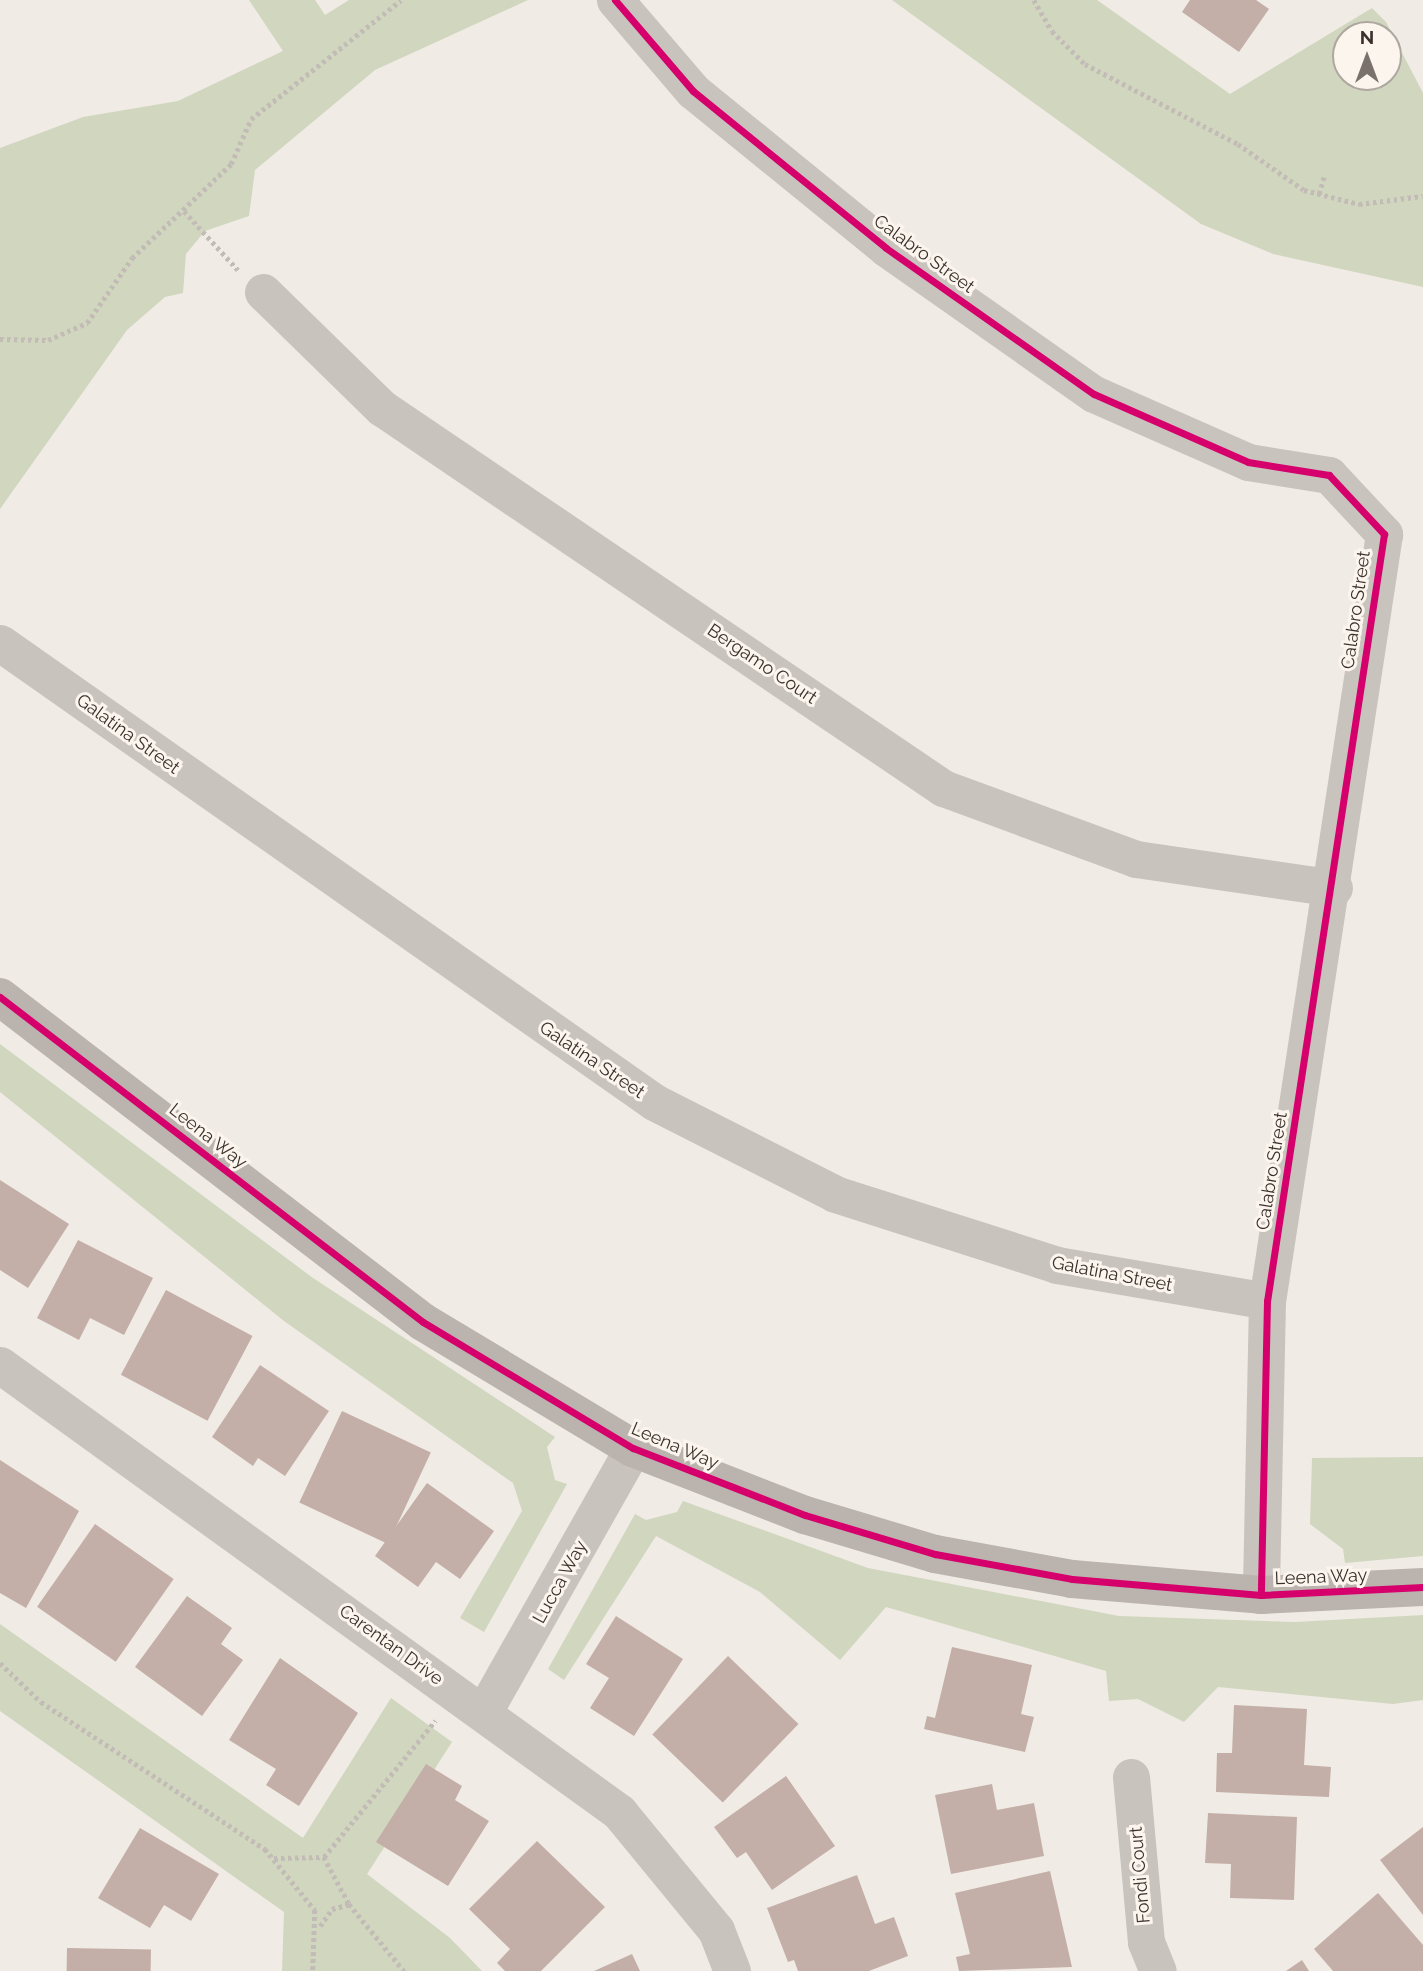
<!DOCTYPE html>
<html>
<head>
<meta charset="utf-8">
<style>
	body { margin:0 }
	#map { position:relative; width:1423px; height:1971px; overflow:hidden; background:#f0ebe5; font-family:Raleway,sans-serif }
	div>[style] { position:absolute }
	.green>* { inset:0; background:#d1d6bf }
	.building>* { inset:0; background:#c3afa7; transform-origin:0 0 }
	.path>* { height:4.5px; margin-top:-2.25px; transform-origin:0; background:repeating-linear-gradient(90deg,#c2bbb6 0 3.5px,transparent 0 7px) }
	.street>* { height:37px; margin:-18.5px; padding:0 18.5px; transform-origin:18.5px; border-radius:18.5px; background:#c9c3be }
	.secondary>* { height:38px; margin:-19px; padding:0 19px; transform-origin:19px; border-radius:19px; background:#bab3ae }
	.cycleway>* { height:7px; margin:-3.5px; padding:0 3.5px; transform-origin:3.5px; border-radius:3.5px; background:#d6006c }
	span { translate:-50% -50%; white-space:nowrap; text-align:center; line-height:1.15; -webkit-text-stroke:6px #fbf5ee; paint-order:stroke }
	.street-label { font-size:18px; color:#3b302b }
	.north { position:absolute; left:1332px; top:21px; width:70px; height:70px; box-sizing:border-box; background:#fbf5ee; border:2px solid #aea6a0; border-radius:50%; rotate:0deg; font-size:19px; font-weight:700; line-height:28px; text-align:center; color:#3b302b }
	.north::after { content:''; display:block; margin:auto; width:24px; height:32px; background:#7a716c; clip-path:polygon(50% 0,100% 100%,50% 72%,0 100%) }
</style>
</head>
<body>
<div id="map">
	<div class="green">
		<i style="clip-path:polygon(249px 0,315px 0,325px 15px,349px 0,528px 0,375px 70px,255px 170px,249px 216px,205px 231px,186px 254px,183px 293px,165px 297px,127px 330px,0 509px,0 148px,83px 117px,178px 101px,283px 51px)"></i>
		<i style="clip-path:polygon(evenodd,892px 0,1097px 0,1230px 94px,1372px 8px,1386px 22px,1423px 93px,1423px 287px,1273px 254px,1201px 224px,892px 0,1346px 35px,1388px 35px,1388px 77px,1346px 77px,1346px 35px)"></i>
		<i style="clip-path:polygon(0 1044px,313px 1278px,555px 1437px,547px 1447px,555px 1480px,567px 1484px,484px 1632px,460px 1618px,522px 1511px,513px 1483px,284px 1321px,0 1092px)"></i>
		<i style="clip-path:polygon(1423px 1457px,1423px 1556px,1345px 1563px,1343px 1549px,1310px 1524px,1312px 1458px)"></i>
		<i style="clip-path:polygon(683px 1501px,868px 1568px,1119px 1616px,1295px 1622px,1423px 1615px,1423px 1700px,1393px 1704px,1218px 1687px,1184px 1722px,1138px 1699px,1109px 1701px,1106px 1671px,886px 1607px,840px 1660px,760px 1592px,656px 1536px,564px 1680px,548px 1669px,635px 1514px,646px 1520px,677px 1512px)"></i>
		<i style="clip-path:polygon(0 1624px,303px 1838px,391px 1698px,452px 1742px,367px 1874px,450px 1938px,482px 1971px,282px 1971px,284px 1912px,0 1711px)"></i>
	</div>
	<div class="building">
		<i style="clip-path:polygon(1190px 0,1256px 0,1269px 9px,1239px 52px,1182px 12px)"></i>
		<i style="clip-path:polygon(0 1180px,69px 1224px,28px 1288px,0 1270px)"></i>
		<i style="clip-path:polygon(78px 1240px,153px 1278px,124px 1335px,90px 1318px,79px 1340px,37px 1318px)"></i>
		<i style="left:166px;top:1290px;width:98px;height:96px;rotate:28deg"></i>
		<i style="clip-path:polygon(260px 1365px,329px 1411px,285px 1476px,258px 1458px,253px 1466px,212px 1437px)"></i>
		<i style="left:342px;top:1411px;width:98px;height:101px;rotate:25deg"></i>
		<i style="clip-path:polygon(0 1460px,79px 1511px,26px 1608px,0 1593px)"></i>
		<i style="clip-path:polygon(427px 1483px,494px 1531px,460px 1579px,436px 1562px,418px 1587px,375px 1556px)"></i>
		<i style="left:95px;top:1524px;width:96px;height:101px;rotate:35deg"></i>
		<i style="clip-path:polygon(187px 1596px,232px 1628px,221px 1644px,243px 1660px,202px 1716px,135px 1667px)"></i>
		<i style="clip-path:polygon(616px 1616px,683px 1659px,634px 1736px,590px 1708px,609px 1678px,586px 1664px)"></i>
		<i style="clip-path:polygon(952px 1647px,1032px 1665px,1021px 1714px,1034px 1717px,1025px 1752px,924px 1729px,927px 1716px,935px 1718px)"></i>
		<i style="left:728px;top:1656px;width:98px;height:109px;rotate:44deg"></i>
		<i style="clip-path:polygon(280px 1658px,358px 1713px,299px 1806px,266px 1785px,276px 1769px,229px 1740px)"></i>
		<i style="clip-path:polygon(1234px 1705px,1307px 1709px,1304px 1765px,1331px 1767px,1329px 1797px,1216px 1792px,1217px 1753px,1232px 1753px)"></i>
		<i style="clip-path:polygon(426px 1764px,462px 1786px,455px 1800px,489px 1821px,448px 1886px,376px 1842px)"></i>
		<i style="clip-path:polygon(786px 1776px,835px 1846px,772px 1890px,746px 1852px,737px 1858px,714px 1827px)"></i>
		<i style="clip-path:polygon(992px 1784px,997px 1810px,1034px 1803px,1044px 1856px,951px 1874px,935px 1795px)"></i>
		<i style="clip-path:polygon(1208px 1813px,1297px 1817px,1294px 1900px,1230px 1898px,1231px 1864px,1205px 1863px)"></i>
		<i style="clip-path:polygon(1423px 1827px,1423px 1915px,1380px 1860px)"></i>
		<i style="clip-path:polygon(140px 1828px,219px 1874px,191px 1921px,164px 1905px,150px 1928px,98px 1898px)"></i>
		<i style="clip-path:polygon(537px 1841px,605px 1907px,541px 1971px,505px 1971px,497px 1963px,510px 1949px,469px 1909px)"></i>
		<i style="clip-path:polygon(1050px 1871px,1072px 1967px,959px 1971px,956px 1957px,970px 1954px,955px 1893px)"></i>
		<i style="clip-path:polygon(857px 1875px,875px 1924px,894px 1917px,908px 1956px,869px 1971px,798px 1971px,794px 1960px,788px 1962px,767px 1908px)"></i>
		<i style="clip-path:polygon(1378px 1893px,1423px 1945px,1423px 1971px,1333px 1971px,1314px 1949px)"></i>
		<i style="left:67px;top:1948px;width:84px;height:23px;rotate:1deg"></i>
		<i style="clip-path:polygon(632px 1954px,640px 1971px,594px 1971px)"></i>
		<i style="clip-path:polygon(1302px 1960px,1309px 1971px,1286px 1971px)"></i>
	</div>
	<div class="path">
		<i style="left:1034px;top:0;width:36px;rotate:60deg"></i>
		<i style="left:1052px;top:31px;width:47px;rotate:45deg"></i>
		<i style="left:1085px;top:64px;width:173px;rotate:27.6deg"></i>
		<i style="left:1238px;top:144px;width:80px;rotate:34.9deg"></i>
		<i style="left:1304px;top:190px;width:57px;rotate:14.3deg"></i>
		<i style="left:1359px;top:204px;width:64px;rotate:-7.1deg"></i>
		<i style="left:1319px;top:194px;width:19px;rotate:-74deg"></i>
		<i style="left:184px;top:211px;width:80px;rotate:47.5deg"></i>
		<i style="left:0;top:339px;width:48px;rotate:1.2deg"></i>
		<i style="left:48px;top:340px;width:43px;rotate:-23.6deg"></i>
		<i style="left:87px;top:323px;width:79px;rotate:-55.3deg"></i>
		<i style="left:132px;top:258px;width:137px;rotate:-43.5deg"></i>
		<i style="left:231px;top:164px;width:49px;rotate:-66deg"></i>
		<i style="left:251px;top:119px;width:191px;rotate:-38.4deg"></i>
		<i style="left:0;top:1663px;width:57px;rotate:43.6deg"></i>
		<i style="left:41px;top:1702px;width:268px;rotate:33.3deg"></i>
		<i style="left:265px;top:1849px;width:79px;rotate:50.7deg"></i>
		<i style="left:315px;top:1910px;width:61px;rotate:91.9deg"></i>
		<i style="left:324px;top:1857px;width:53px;rotate:62deg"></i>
		<i style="left:349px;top:1904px;width:87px;rotate:50.6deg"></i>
		<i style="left:274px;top:1858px;width:50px;rotate:-1.1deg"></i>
		<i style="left:324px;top:1857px;width:176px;rotate:-50.8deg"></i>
		<i style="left:320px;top:1926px;width:21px;rotate:-55deg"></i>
		<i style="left:332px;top:1909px;width:18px;rotate:-16deg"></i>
	</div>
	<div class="street">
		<i style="left:615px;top:0;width:120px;rotate:49.4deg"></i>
		<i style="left:693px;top:91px;width:249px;rotate:39.1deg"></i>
		<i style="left:886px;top:248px;width:254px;rotate:35.1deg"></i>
		<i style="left:1094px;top:394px;width:168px;rotate:23.8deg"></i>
		<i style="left:1248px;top:462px;width:82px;rotate:9.1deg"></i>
		<i style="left:1329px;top:475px;width:81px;rotate:47deg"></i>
		<i style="left:1384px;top:534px;width:776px;rotate:98.67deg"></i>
		<i style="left:1267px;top:1301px;width:294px;rotate:91.2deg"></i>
		<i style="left:263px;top:292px;width:166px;rotate:44.3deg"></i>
		<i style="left:382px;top:408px;width:678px;rotate:34.11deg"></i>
		<i style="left:943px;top:788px;width:206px;rotate:20.2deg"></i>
		<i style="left:1136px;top:859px;width:200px;rotate:8.3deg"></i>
		<i style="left:0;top:643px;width:799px;rotate:35.06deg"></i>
		<i style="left:654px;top:1102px;width:203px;rotate:26.9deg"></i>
		<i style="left:835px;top:1194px;width:233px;rotate:17.7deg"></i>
		<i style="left:1057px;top:1265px;width:213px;rotate:9.7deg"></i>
		<i style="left:0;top:1365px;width:764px;rotate:35.83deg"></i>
		<i style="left:619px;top:1812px;width:153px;rotate:50.6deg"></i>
		<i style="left:716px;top:1930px;width:44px;rotate:68.7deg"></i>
		<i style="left:483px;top:1713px;width:305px;rotate:-60.5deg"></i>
		<i style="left:1131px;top:1777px;width:166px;rotate:84.8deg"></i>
		<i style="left:1146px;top:1942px;width:31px;rotate:68deg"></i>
	</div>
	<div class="secondary">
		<i style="left:0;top:997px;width:533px;rotate:37.54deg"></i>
		<i style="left:423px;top:1322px;width:245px;rotate:31deg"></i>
		<i style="left:633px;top:1448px;width:185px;rotate:21.3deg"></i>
		<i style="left:805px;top:1515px;width:136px;rotate:16.7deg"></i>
		<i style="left:935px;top:1554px;width:139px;rotate:10.3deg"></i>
		<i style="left:1072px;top:1579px;width:190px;rotate:4.8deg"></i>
		<i style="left:1261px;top:1595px;width:162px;rotate:-2.8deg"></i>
	</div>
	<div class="cycleway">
		<i style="left:615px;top:0;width:120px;rotate:49.4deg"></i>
		<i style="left:693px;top:91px;width:249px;rotate:39.1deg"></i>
		<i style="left:886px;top:248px;width:254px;rotate:35.1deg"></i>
		<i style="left:1094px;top:394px;width:168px;rotate:23.8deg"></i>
		<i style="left:1248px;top:462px;width:82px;rotate:9.1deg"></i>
		<i style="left:1329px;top:475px;width:81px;rotate:47deg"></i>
		<i style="left:1384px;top:534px;width:776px;rotate:98.67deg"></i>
		<i style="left:1267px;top:1301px;width:294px;rotate:91.2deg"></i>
		<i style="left:0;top:997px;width:533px;rotate:37.54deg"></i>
		<i style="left:423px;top:1322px;width:245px;rotate:31deg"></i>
		<i style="left:633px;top:1448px;width:185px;rotate:21.3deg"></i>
		<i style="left:805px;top:1515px;width:136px;rotate:16.7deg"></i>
		<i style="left:935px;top:1554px;width:139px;rotate:10.3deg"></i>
		<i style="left:1072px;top:1579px;width:190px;rotate:4.8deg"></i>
		<i style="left:1261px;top:1595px;width:162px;rotate:-2.8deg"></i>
	</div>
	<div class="street-label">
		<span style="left:924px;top:254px;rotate:36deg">Calabro Street</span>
		<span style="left:1356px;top:610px;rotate:-82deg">Calabro Street</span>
		<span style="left:762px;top:664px;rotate:34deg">Bergamo Court</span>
		<span style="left:128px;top:734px;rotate:36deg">Galatina Street</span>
		<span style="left:592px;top:1060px;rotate:34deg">Galatina Street</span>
		<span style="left:208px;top:1136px;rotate:38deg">Leena Way</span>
		<span style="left:1272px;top:1171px;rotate:-81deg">Calabro Street</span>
		<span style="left:1112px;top:1274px;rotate:11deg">Galatina Street</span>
		<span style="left:675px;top:1446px;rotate:23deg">Leena Way</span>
		<span style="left:1321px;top:1577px;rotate:-2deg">Leena Way</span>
		<span style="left:560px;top:1582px;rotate:-61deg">Lucca Way</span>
		<span style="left:391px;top:1645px;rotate:36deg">Carentan Drive</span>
		<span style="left:1140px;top:1875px;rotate:-95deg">Fondi Court</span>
	</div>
	<div class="north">N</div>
</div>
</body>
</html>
